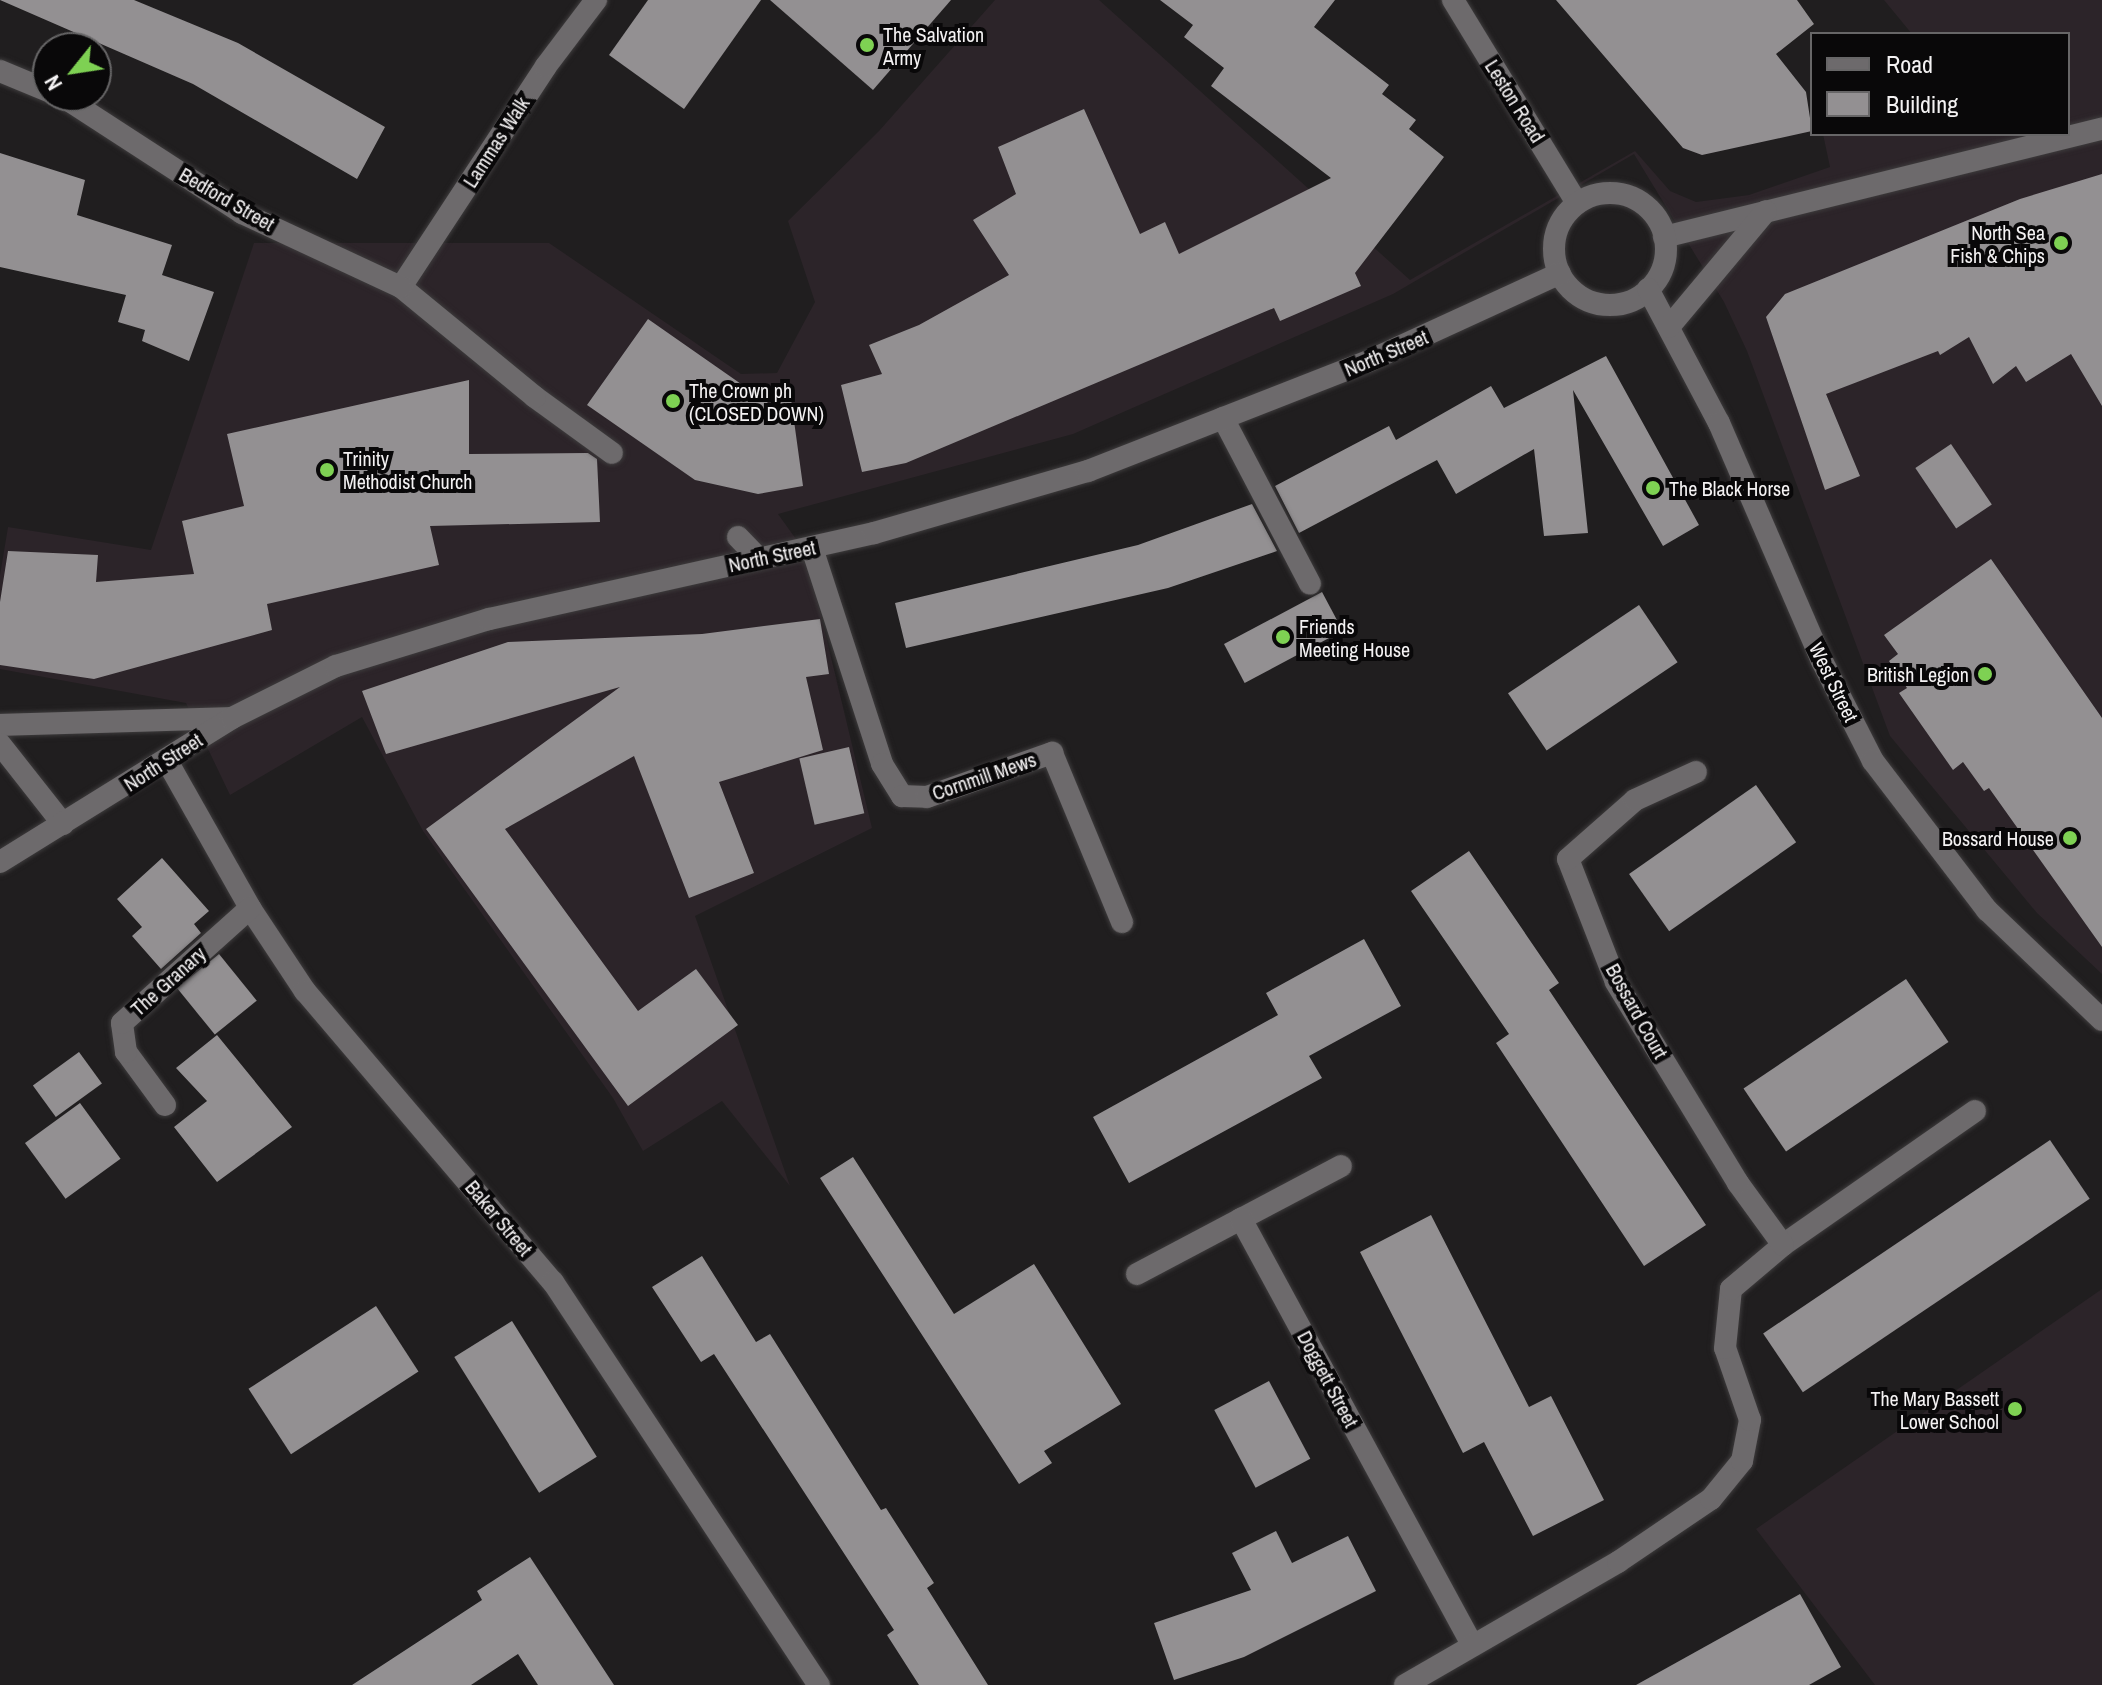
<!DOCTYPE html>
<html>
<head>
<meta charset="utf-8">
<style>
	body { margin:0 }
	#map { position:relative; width:2102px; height:1685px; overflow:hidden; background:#201e1f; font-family:"Archivo Narrow",sans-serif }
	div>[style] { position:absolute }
	.built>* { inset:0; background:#2c2429 }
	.building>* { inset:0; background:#939092; transform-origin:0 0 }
	.roads { filter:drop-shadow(0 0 2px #3d3b3c) drop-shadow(0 0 2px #3d3b3c) }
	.pedestrian>* { height:22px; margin:-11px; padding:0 11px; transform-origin:11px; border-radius:11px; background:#6d6a6c }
	.minor>* { height:22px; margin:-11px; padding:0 11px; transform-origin:11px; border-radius:11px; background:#6d6a6c }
	.tertiary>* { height:22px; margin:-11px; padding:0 11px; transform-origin:11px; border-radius:11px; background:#6d6a6c }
	.tertiary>.ring { margin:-11px; padding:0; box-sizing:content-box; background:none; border:22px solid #6d6a6c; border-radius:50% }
	.dots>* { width:22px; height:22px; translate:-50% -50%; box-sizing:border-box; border:4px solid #090809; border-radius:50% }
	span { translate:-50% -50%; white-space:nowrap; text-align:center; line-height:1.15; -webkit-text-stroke:8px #090809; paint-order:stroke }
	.poi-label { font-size:20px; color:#f4f2f3 }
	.left { translate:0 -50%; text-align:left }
	.right { translate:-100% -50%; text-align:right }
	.street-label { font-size:20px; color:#f4f2f3 }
	.legend { position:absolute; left:1810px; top:32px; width:260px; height:104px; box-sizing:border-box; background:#090809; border:2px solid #676667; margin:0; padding:10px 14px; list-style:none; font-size:24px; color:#f4f2f3 }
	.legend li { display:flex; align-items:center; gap:16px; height:40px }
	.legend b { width:40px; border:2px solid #676667 }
	.north { position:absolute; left:32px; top:32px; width:80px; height:80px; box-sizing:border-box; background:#090809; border:2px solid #676667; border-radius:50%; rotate:240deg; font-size:22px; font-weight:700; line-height:32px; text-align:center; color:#f4f2f3 }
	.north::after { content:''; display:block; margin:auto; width:28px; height:36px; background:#7ed153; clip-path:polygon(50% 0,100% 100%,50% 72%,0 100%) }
</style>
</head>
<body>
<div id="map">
	<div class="built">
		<i style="clip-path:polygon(995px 0,1099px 0,1410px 280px,1635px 151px,1670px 191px,1696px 202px,1749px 195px,1830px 167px,1823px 134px,2068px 134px,2068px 34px,1912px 34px,1884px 0,2102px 0,2102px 974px,2037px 913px,1890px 736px,1747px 351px,1724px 302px,1634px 154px,1393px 294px,1073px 434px,778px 514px,806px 553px,872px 828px,695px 916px,790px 1186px,722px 1101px,643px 1151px,613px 1098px,423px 831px,362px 717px,230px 795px,186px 703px,0 669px,0 575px,8px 527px,151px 550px,254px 243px,549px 243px,741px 374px,777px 373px,815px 302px,788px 221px,879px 131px)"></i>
		<i style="clip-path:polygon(2102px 1289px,2102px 1685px,1875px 1685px,1756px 1529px)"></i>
	</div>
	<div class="building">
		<i style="clip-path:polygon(0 0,134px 0,238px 43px,385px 127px,357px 179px,193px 84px)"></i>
		<i style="clip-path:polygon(648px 0,761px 0,684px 109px,609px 55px)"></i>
		<i style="clip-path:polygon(770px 0,951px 0,873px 90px)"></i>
		<i style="clip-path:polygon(1160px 0,1335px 0,1314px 27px,1389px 85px,1382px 94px,1416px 120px,1409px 129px,1444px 157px,1355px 273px,1361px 286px,1280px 321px,1274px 308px,906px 463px,862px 472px,841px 385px,882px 374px,869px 345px,919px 325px,1009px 275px,973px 220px,1016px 194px,998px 147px,1084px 109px,1140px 234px,1165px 222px,1179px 254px,1331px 178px,1211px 86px,1224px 68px,1184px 37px,1193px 25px)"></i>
		<i style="clip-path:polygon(1556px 0,1797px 0,1814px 24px,1776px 54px,1806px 92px,1812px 131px,1702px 155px,1683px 148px)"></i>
		<i style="clip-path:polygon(0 153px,85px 180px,77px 215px,172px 245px,162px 275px,214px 292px,189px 361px,142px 341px,145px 330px,118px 322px,126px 295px,0 267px)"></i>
		<i style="clip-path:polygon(2102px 174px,2102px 406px,2071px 354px,2026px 382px,2016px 366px,1993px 384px,1969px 337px,1940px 355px,1938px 351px,1826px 394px,1860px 476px,1825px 490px,1766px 317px,1785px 294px,2020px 199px)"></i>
		<i style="clip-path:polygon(648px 319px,771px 405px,791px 399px,803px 486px,758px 494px,695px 480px,587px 405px)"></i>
		<i style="clip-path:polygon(1606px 356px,1699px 525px,1663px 546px,1573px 390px,1588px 533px,1544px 536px,1534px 449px,1456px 494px,1437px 460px,1299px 533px,1275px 486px,1389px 426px,1396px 440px,1491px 386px,1504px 408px)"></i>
		<i style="clip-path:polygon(469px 380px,469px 454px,588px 453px,597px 459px,600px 522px,430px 526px,439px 565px,267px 604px,272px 630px,94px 679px,0 665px,0 602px,8px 551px,98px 555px,96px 582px,194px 574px,182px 521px,244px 506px,227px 434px)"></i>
		<i style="left:1951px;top:444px;width:73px;height:43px;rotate:56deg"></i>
		<i style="clip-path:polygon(1252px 504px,1277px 551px,1168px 588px,906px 648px,895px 603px,1138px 545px)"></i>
		<i style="clip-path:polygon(1991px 559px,2102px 718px,2102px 947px,1989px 788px,1984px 791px,1963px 762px,1953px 770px,1899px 693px,1907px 688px,1889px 661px,1898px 654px,1884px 635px)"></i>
		<i style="left:1322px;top:592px;width:44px;height:111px;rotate:62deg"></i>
		<i style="left:1639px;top:605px;width:69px;height:158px;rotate:56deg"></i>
		<i style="clip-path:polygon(820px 619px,829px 674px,806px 677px,823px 750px,719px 782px,754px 873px,689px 898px,634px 756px,505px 829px,638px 1011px,696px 969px,738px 1025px,628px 1106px,426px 829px,620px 687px,386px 754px,362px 691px,508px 642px,702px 634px)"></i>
		<i style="left:849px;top:747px;width:68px;height:51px;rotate:77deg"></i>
		<i style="left:1756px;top:785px;width:70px;height:155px;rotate:55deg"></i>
		<i style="clip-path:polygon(1469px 851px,1559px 983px,1549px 990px,1706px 1225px,1644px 1266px,1496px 1043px,1509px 1034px,1411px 891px)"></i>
		<i style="clip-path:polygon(162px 858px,209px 911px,194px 924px,201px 933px,161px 969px,132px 936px,142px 927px,117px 899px)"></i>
		<i style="clip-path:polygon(1364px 939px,1401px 1006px,1309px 1056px,1322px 1078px,1129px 1183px,1093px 1117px,1278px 1015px,1266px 993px)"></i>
		<i style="left:219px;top:954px;width:60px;height:54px;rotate:51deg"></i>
		<i style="left:1906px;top:979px;width:76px;height:196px;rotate:56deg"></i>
		<i style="clip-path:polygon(217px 1035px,292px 1127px,217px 1182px,174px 1127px,207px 1101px,176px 1068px)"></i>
		<i style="left:79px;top:1052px;width:39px;height:57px;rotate:54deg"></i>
		<i style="left:80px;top:1103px;width:69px;height:68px;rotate:54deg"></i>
		<i style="left:2050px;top:1140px;width:71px;height:346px;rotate:56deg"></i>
		<i style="clip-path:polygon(853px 1157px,954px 1314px,1034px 1264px,1121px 1404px,1044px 1451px,1052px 1463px,1019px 1484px,820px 1178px)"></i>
		<i style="clip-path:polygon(1431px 1215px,1529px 1407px,1551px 1396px,1604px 1500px,1533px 1536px,1484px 1442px,1463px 1453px,1360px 1252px)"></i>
		<i style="clip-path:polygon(702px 1256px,756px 1342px,770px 1334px,881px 1510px,886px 1508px,934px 1583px,927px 1588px,988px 1685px,919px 1685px,887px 1635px,894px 1630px,714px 1354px,701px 1362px,652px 1287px)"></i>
		<i style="left:376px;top:1306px;width:78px;height:152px;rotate:57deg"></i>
		<i style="left:512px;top:1321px;width:160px;height:68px;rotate:58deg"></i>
		<i style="left:1269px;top:1381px;width:88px;height:62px;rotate:62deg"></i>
		<i style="clip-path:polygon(1276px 1531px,1292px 1563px,1348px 1536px,1376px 1591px,1244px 1657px,1174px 1680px,1154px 1623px,1251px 1590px,1232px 1553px)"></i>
		<i style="clip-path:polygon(530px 1557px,614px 1685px,538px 1685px,518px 1654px,471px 1685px,352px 1685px,482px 1600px,477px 1591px)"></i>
		<i style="clip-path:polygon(1800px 1594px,1841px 1667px,1809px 1685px,1636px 1685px)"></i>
	</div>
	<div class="roads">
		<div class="pedestrian">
			<i style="left:535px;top:397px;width:95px;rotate:36deg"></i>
			<i style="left:738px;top:537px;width:30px;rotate:46deg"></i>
		</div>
		<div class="minor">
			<i style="left:1664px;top:237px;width:451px;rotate:-13.9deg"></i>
			<i style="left:535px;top:397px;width:173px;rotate:-140.6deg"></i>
			<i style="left:401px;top:287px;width:264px;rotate:-56.7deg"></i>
			<i style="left:546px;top:66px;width:83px;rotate:-52.9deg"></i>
			<i style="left:1223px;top:418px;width:187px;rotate:62.3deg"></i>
			<i style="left:812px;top:548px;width:227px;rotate:72deg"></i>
			<i style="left:882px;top:764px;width:38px;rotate:58deg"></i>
			<i style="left:902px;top:796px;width:25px;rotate:2deg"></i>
			<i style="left:927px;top:797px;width:133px;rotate:-19.4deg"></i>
			<i style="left:1052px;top:753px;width:183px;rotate:67.5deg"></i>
			<i style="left:167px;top:761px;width:169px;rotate:60.5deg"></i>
			<i style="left:250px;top:908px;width:100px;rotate:56.5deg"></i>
			<i style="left:305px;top:991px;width:382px;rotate:49.6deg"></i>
			<i style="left:553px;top:1282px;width:483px;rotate:56.6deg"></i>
			<i style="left:165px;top:1105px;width:66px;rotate:-126.3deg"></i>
			<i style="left:126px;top:1052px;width:29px;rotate:-98deg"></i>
			<i style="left:122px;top:1023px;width:172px;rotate:-41.9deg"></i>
			<i style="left:1241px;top:1219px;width:113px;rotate:-27.9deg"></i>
			<i style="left:1783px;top:1245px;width:234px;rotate:-34.9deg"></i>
			<i style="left:1137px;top:1274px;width:118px;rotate:-27.9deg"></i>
			<i style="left:1241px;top:1219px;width:482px;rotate:61.5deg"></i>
			<i style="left:1405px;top:1685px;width:246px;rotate:-30deg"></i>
			<i style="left:1618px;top:1562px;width:112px;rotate:-34.1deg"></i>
			<i style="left:1711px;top:1499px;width:49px;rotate:-50.8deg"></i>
			<i style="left:1742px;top:1461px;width:42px;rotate:-79deg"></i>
			<i style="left:1750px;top:1420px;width:76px;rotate:-109.1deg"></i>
			<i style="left:1725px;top:1348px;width:59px;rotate:-84.2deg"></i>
			<i style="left:1731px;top:1289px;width:68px;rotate:-40.2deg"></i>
			<i style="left:1783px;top:1245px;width:77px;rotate:-126deg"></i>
			<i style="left:1738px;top:1183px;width:235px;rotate:-121.3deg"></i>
			<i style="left:1616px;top:982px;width:132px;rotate:-111.3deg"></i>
			<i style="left:1568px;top:859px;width:89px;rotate:-41.4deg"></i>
			<i style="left:1635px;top:800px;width:67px;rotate:-24.7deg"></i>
		</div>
		<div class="tertiary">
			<i style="left:1453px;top:0;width:238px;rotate:58.6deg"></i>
			<i style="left:0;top:71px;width:52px;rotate:22.6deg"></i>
			<i style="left:62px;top:96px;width:215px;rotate:33deg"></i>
			<i style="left:242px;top:213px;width:175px;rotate:25deg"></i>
			<i class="ring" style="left:1554px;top:193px;width:90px;height:90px"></i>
			<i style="left:1648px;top:289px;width:152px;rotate:62.1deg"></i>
			<i style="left:1719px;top:423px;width:259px;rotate:66.6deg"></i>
			<i style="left:1822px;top:661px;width:112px;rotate:63deg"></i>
			<i style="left:1873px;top:761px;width:188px;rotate:52.6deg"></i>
			<i style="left:1987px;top:910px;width:159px;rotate:43.7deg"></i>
			<i style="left:1669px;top:327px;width:151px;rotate:-50.1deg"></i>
			<i style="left:0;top:725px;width:231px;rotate:-1.7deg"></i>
			<i style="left:0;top:744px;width:102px;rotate:51.8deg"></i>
			<i style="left:0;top:862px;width:273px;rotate:-31.8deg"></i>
			<i style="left:232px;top:718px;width:116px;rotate:-26.6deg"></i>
			<i style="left:336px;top:666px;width:160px;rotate:-17.1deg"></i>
			<i style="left:489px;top:619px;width:394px;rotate:-12.6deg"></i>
			<i style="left:874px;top:533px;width:223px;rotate:-16.2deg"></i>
			<i style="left:1088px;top:471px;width:302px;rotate:-21.4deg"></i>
			<i style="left:1369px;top:361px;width:210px;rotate:-24.7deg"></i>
		</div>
	</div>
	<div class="dots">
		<i style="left:867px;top:45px;background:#7ed153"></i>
		<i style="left:2061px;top:243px;background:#7ed153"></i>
		<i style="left:673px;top:401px;background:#7ed153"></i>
		<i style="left:327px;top:470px;background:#7ed153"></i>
		<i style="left:1653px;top:488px;background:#7ed153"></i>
		<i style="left:1283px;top:637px;background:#7ed153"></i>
		<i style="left:1985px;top:674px;background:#7ed153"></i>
		<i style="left:2070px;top:838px;background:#7ed153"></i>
		<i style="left:2015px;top:1409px;background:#7ed153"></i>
	</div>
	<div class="poi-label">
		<span class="left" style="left:883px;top:46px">The Salvation<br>Army</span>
		<span class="right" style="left:2045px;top:244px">North Sea<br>Fish &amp; Chips</span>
		<span class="left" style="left:689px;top:402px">The Crown ph<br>(CLOSED DOWN)</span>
		<span class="left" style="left:343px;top:470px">Trinity<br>Methodist Church</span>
		<span class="left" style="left:1669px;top:488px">The Black Horse</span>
		<span class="left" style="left:1299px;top:638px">Friends<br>Meeting House</span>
		<span class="right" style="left:1969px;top:674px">British Legion</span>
		<span class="right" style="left:2054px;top:838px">Bossard House</span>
		<span class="right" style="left:1999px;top:1410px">The Mary Bassett<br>Lower School</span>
	</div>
	<div class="street-label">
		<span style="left:1515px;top:101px;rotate:58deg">Leston Road</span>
		<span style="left:496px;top:142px;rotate:-57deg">Lammas Walk</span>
		<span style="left:227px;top:199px;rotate:30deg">Bedford Street</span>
		<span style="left:1386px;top:353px;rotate:-23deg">North Street</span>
		<span style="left:772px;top:556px;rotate:-12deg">North Street</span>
		<span style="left:1834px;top:682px;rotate:64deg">West Street</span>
		<span style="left:163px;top:762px;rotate:-33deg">North Street</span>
		<span style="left:984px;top:776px;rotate:-19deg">Cornmill Mews</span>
		<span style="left:168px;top:981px;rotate:-42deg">The Granary</span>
		<span style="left:1637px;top:1011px;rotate:61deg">Bossard Court</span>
		<span style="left:499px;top:1218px;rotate:50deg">Baker Street</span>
		<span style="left:1328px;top:1379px;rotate:62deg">Doggett Street</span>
	</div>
	<ul class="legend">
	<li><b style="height:10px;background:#6d6a6c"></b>Road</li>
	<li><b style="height:22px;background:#939092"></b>Building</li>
	</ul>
	<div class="north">N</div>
</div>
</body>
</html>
